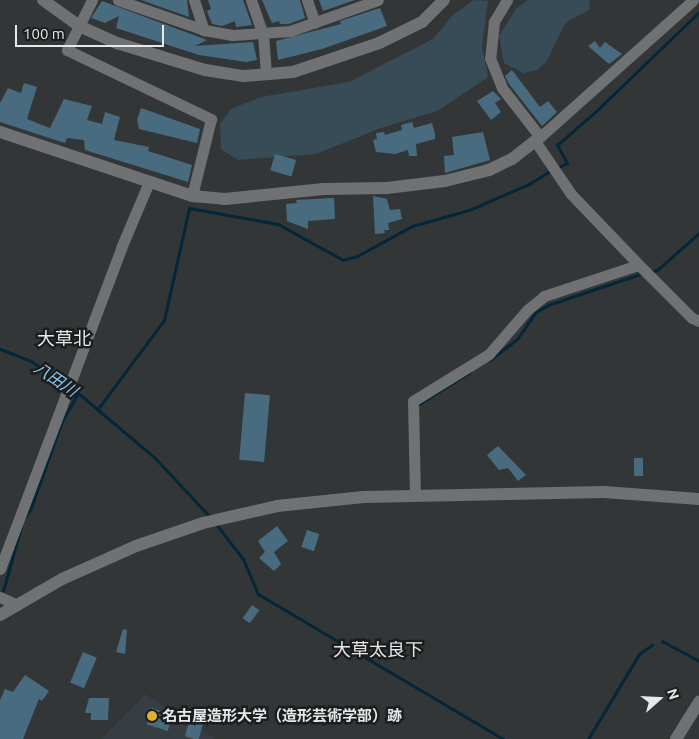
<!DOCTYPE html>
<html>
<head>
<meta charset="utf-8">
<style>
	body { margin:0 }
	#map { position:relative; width:699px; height:739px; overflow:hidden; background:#333637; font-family:Ubuntu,"Noto Sans JP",sans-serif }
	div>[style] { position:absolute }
	.built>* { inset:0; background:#363e44 }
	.green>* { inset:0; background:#384c58 }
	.stream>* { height:3px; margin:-1.5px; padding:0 1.5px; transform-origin:1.5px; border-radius:1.5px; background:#032739 }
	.building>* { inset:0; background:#496b80; transform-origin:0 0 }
	.minor>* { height:11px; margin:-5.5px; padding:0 5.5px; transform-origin:5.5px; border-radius:5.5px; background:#707172 }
	.tertiary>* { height:12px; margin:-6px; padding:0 6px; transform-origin:6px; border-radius:6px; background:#707172 }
	.dots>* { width:14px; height:14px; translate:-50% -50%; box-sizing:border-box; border:2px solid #1c1d1e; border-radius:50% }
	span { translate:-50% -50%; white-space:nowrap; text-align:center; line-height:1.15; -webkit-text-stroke:5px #1c1d1e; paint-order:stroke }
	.poi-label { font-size:15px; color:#e7e8e9; font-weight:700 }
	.left { translate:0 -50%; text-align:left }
	.water-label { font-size:16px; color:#8cc9ee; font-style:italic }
	.quarter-label { font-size:18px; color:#e7e8e9 }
	.north { position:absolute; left:634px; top:674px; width:50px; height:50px; -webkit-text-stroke:4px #1c1d1e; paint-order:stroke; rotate:71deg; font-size:14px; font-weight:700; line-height:20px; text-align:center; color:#e7e8e9 }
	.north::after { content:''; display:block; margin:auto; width:18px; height:22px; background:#e7e8e9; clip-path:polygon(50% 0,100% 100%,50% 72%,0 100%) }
	.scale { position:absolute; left:15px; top:25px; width:149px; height:22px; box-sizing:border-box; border:2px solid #e7e8e9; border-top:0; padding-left:6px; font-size:15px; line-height:18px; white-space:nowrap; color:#e7e8e9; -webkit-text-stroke:4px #1c1d1e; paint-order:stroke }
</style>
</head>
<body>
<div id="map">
	<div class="built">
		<i style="clip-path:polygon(145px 694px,215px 739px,102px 739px)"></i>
	</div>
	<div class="green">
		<i style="clip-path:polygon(474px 0,488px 1px,482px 46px,488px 77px,437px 111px,381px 128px,316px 154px,238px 160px,221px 149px,220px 124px,231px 109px,261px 97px,349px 82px,433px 39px,453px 15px)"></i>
		<i style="clip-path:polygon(528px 0,590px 0,589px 10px,568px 21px,563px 27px,547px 61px,537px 70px,523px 73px,504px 63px,499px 36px,516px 9px)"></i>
	</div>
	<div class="stream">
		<i style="left:556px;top:168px;width:12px;rotate:-24deg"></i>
		<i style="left:567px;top:163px;width:21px;rotate:-119deg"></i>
		<i style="left:557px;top:145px;width:49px;rotate:-40.9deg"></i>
		<i style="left:594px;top:113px;width:146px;rotate:-43.9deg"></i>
		<i style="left:649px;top:272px;width:8px;rotate:-14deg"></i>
		<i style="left:657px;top:270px;width:56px;rotate:-41.4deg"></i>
		<i style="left:0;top:349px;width:33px;rotate:21deg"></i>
		<i style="left:31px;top:361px;width:57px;rotate:34.2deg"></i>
		<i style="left:78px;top:393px;width:101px;rotate:40.2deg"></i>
		<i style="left:155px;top:458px;width:81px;rotate:47deg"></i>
		<i style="left:490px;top:360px;width:34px;rotate:-38deg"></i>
		<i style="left:517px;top:339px;width:33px;rotate:-55deg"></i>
		<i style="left:536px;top:312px;width:14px;rotate:-30deg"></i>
		<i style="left:548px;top:305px;width:100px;rotate:-18.6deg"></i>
		<i style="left:419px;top:404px;width:60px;rotate:-32.1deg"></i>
		<i style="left:97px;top:410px;width:112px;rotate:-53.3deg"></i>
		<i style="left:164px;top:320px;width:115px;rotate:-77.4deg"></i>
		<i style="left:189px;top:208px;width:90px;rotate:10.2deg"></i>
		<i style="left:278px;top:224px;width:74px;rotate:29deg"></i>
		<i style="left:343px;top:260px;width:15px;rotate:-16deg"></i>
		<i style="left:357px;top:256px;width:63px;rotate:-28.6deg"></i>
		<i style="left:412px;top:226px;width:59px;rotate:-15.7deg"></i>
		<i style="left:469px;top:210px;width:65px;rotate:-23.4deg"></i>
		<i style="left:529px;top:184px;width:26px;rotate:-32deg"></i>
		<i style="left:25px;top:516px;width:8px;rotate:-50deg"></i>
		<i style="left:30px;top:510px;width:95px;rotate:-70.2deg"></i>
		<i style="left:62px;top:421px;width:32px;rotate:-60deg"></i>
		<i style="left:216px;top:524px;width:44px;rotate:52.4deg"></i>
		<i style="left:243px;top:559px;width:38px;rotate:67deg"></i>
		<i style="left:258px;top:594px;width:285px;rotate:30.6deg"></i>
		<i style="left:3px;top:591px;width:66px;rotate:-74.3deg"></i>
		<i style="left:662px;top:641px;width:42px;rotate:28.4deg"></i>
		<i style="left:588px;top:739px;width:99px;rotate:-59deg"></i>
		<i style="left:639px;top:654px;width:16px;rotate:-35deg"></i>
	</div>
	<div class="building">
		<i style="clip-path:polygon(141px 0,187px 0,189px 17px)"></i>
		<i style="clip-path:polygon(208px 0,243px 0,252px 25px,236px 27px,235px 21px,222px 26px,212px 24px,207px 11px,211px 9px)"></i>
		<i style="clip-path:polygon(262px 0,300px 0,305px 18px,288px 24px,280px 24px,279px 21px,272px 23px)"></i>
		<i style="clip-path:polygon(319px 0,355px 0,323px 11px)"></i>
		<i style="clip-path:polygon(102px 1px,207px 40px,195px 46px,253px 42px,257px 60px,246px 62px,199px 55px,116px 28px,119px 16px,105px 23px,91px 18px)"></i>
		<i style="clip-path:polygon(380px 8px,387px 26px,322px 49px,278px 60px,276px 41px,341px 24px,340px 21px)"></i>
		<i style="clip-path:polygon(595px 41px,600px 48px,605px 42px,622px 54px,609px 64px,588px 46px)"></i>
		<i style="clip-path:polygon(512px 70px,540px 107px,548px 101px,557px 112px,542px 126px,509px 84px,505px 76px)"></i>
		<i style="clip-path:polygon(24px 83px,37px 87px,27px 119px,50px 128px,64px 99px,92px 106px,87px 120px,102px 124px,105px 112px,120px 117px,114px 140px,149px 147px,148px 151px,192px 165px,188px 182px,85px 150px,84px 140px,67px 138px,65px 143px,0 122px,0 103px,8px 88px,21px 93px)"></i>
		<i style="clip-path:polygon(493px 91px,501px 99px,495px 103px,501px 112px,491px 120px,477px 101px)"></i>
		<i style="clip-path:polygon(141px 108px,200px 129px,197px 143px,139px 129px,137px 120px)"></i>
		<i style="clip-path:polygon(412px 122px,414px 128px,432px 123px,435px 134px,435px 139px,416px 144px,417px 156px,409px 156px,408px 150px,395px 154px,376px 152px,373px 140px,377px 139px,376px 133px,384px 132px,385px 135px,402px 130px,401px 125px)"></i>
		<i style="clip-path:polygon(483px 132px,490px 160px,445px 173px,444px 156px,454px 155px,452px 137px)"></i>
		<i style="left:275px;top:154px;width:22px;height:17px;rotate:16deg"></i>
		<i style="clip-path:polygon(373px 196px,387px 199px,390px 210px,400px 209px,402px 219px,388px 223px,389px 230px,384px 230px,385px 233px,375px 234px)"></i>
		<i style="clip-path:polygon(334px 198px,335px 219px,308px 221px,308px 229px,287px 221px,286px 204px,297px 203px,296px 200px)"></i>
		<i style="left:245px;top:393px;width:25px;height:67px;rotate:5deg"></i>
		<i style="clip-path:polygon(498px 446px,526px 475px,518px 481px,508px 468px,499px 470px,487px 455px)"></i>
		<i style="left:634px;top:458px;width:9px;height:18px"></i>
		<i style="clip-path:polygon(277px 526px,288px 541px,274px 552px,281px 564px,274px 571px,259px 558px,265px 552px,258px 541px)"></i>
		<i style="left:307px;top:530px;width:13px;height:18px;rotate:18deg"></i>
		<i style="left:252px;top:605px;width:9px;height:16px;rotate:36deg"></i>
		<i style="clip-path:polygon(123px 629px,127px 630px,125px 654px,116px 652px)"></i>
		<i style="left:83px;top:652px;width:15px;height:33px;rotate:23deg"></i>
		<i style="clip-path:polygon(25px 675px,49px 691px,42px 701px,39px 699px,23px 739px,0 739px,0 700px,5px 689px,13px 692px)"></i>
		<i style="clip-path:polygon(89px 698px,109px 698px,108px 720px,91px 720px,91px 713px,85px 713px)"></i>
		<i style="left:152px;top:708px;width:22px;height:17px;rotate:18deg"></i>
		<i style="left:190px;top:719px;width:14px;height:18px;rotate:17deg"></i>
	</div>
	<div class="minor">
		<i style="left:92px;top:0;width:56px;rotate:116.6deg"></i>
		<i style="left:67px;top:50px;width:160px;rotate:25.6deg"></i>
		<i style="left:211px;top:119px;width:79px;rotate:103.9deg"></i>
		<i style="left:118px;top:0;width:91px;rotate:19.2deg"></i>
		<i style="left:204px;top:30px;width:29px;rotate:10deg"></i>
		<i style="left:233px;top:35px;width:57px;rotate:-4deg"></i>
		<i style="left:290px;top:31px;width:93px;rotate:-19.4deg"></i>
		<i style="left:194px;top:0;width:32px;rotate:72deg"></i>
		<i style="left:251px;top:0;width:36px;rotate:71deg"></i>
		<i style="left:263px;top:34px;width:40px;rotate:85.7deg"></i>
		<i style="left:307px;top:0;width:24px;rotate:71deg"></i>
		<i style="left:507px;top:0;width:26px;rotate:121deg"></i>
		<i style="left:494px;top:22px;width:36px;rotate:96deg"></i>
		<i style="left:490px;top:58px;width:32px;rotate:68deg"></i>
		<i style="left:502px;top:88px;width:62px;rotate:52.2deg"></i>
		<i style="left:540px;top:137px;width:205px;rotate:-41.8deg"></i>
		<i style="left:535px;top:141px;width:64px;rotate:55.8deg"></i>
		<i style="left:571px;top:194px;width:105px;rotate:46.2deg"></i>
		<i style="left:644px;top:270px;width:68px;rotate:45deg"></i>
		<i style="left:692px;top:318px;width:8px;rotate:23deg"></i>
		<i style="left:415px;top:496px;width:95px;rotate:-91.2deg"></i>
		<i style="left:413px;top:401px;width:89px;rotate:-31.7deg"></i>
		<i style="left:489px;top:354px;width:58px;rotate:-49.2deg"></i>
		<i style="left:527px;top:310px;width:22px;rotate:-39deg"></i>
		<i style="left:544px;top:296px;width:99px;rotate:-18.3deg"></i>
		<i style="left:0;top:569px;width:343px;rotate:-69.3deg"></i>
		<i style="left:121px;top:248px;width:72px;rotate:-67deg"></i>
		<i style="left:0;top:597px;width:19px;rotate:25deg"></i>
	</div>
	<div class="tertiary">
		<i style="left:43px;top:0;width:44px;rotate:35.8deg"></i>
		<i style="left:79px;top:26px;width:42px;rotate:24.1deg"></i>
		<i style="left:117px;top:43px;width:92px;rotate:17.1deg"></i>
		<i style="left:205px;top:70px;width:39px;rotate:9deg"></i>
		<i style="left:244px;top:76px;width:49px;rotate:-4.7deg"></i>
		<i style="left:293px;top:72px;width:91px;rotate:-18.6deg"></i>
		<i style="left:379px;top:43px;width:48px;rotate:-26deg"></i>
		<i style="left:422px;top:22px;width:31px;rotate:-45deg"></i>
		<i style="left:0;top:132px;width:202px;rotate:18.4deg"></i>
		<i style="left:192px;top:196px;width:33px;rotate:5deg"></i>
		<i style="left:225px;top:199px;width:99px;rotate:-5.8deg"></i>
		<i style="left:323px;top:189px;width:64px;rotate:-0.9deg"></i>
		<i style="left:387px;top:188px;width:58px;rotate:-6.9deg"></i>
		<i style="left:445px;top:181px;width:45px;rotate:-14deg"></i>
		<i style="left:489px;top:170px;width:25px;rotate:-26deg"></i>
		<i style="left:512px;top:159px;width:36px;rotate:-38deg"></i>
		<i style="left:0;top:615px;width:72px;rotate:-30.1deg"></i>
		<i style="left:62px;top:579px;width:81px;rotate:-24deg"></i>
		<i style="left:136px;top:546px;width:71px;rotate:-18.9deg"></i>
		<i style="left:203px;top:523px;width:76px;rotate:-12.9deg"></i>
		<i style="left:277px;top:506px;width:87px;rotate:-5.9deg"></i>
		<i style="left:364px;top:497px;width:240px;rotate:-1.2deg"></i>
		<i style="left:604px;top:492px;width:95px;rotate:4.2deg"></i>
		<i style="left:676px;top:739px;width:44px;rotate:-58.1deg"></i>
	</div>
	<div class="dots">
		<i style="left:152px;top:716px;background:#e1af34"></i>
	</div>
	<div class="poi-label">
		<span class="left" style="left:162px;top:716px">名古屋造形大学（造形芸術学部）跡</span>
	</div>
	<div class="water-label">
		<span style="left:56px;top:379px;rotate:34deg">八田川</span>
	</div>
	<div class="quarter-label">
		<span style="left:64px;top:338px">大草北</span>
		<span style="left:378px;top:649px">大草太良下</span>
	</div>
	<div class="north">N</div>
	<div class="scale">100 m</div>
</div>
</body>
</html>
